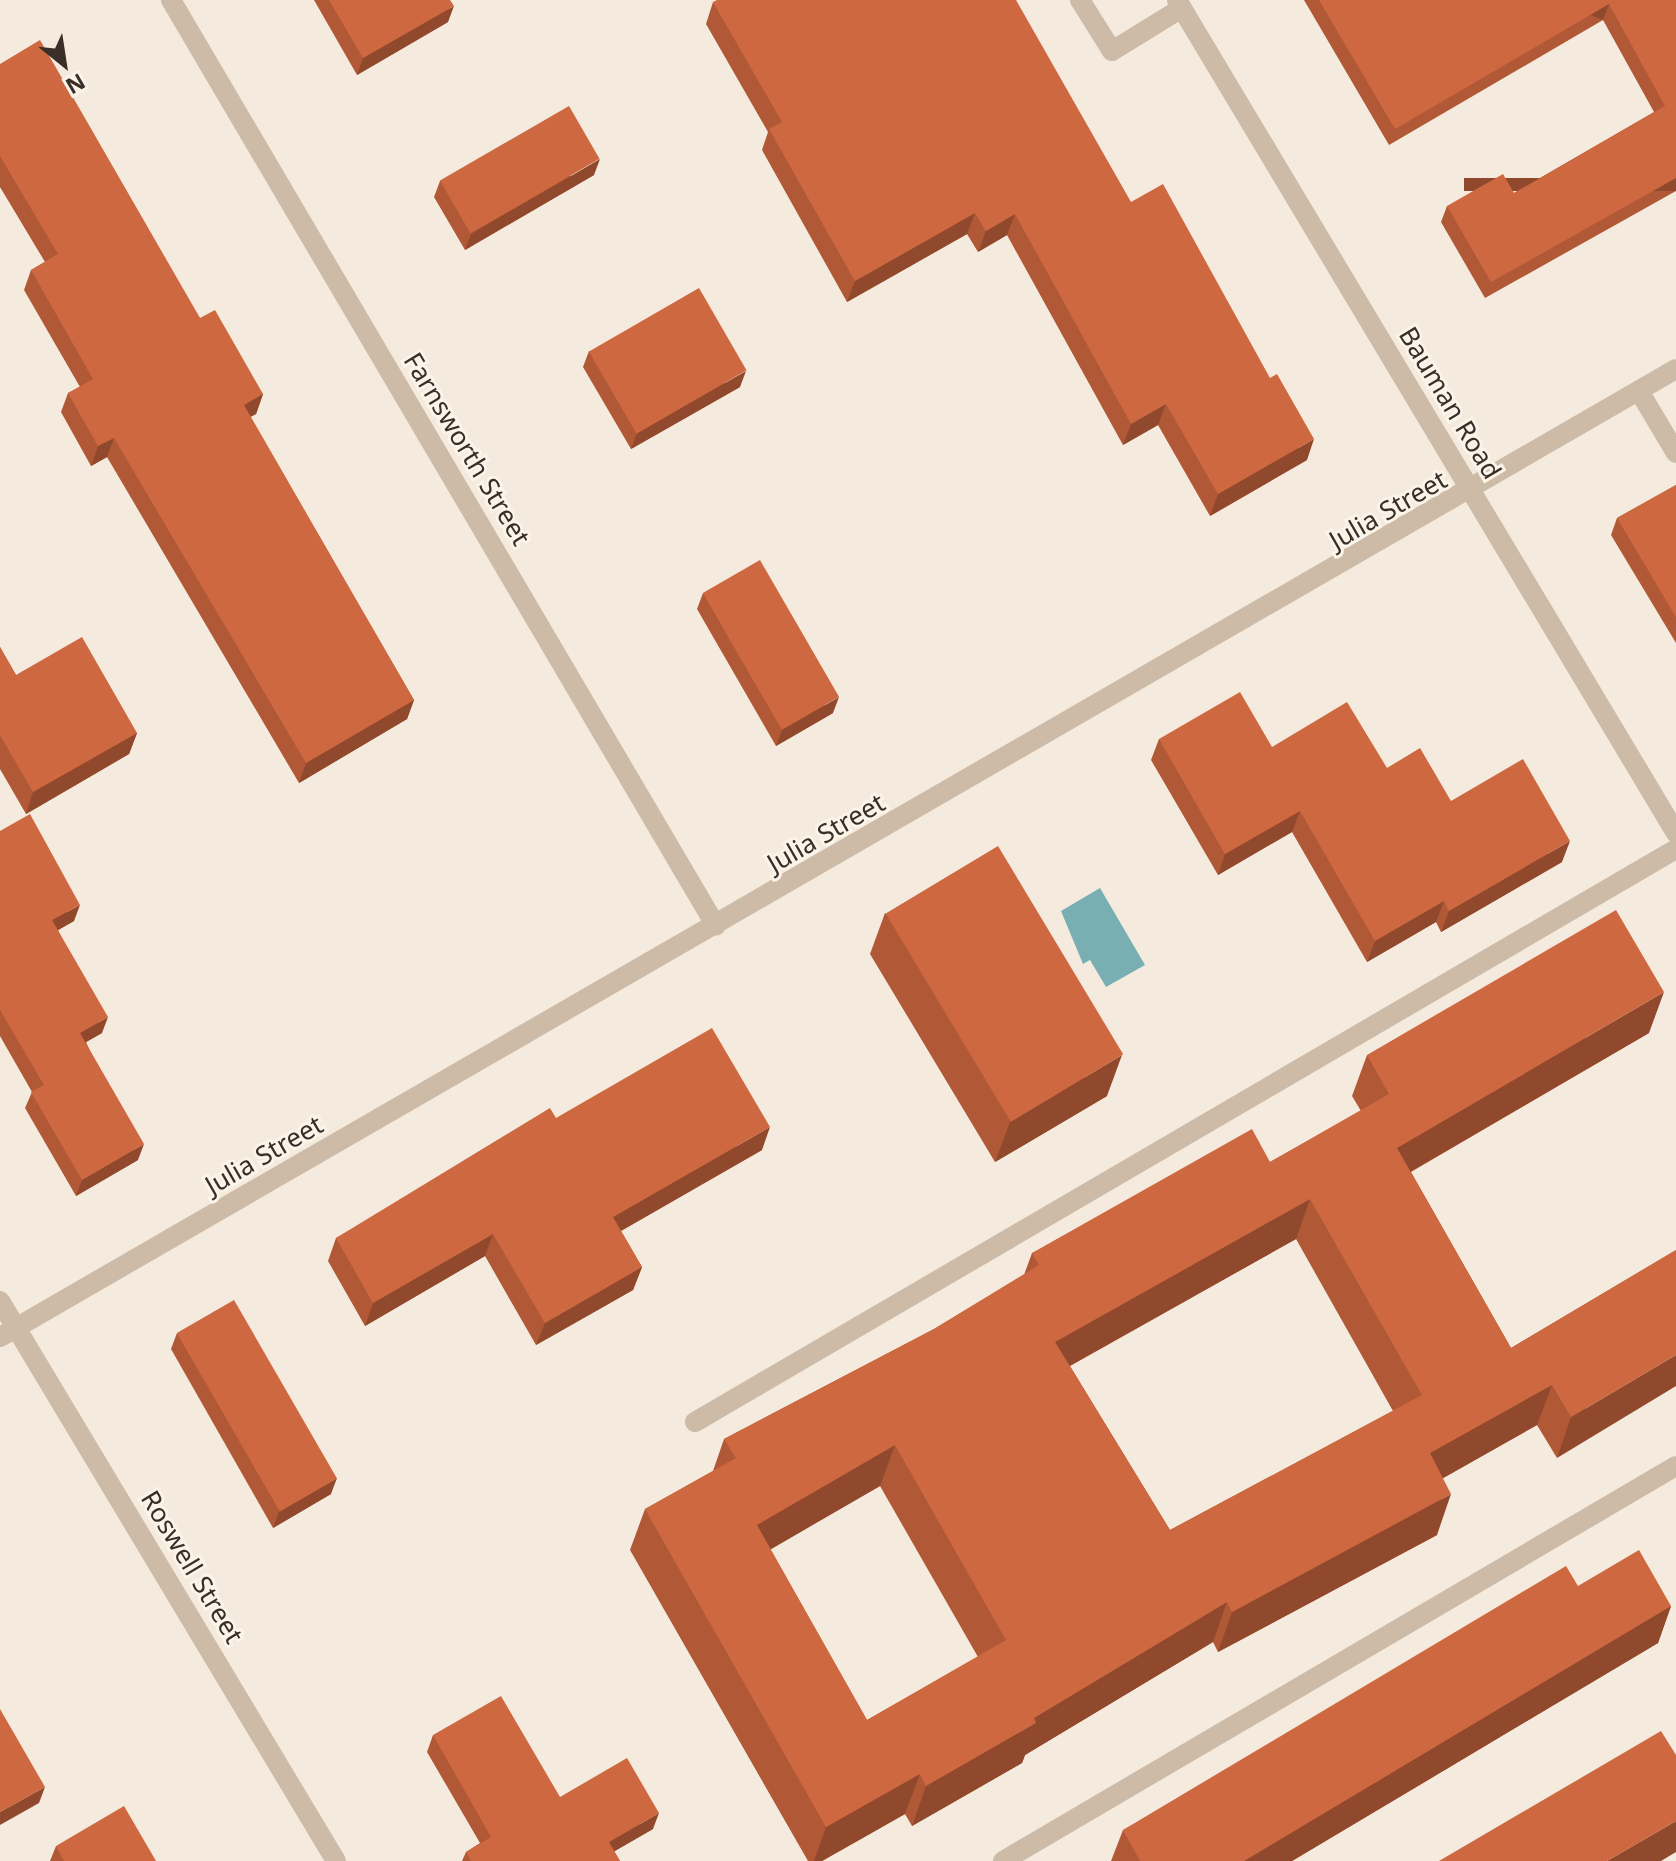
<!DOCTYPE html>
<html>
<head>
<meta charset="utf-8">
<style>
	body { margin:0 }
	#map { position:relative; width:1676px; height:1861px; overflow:hidden; background:#f4eadd; font-family:"Noto Sans",sans-serif }
	div>[style] { position:absolute }
	.water>* { inset:0; background:#79afb3 }
	.minor>* { height:20px; margin:-10px; padding:0 10px; transform-origin:10px; border-radius:10px; background:#cdbaa7 }
	.wall>* { inset:0; background:#b15937 }
	.shaded-wall>* { inset:0; background:#90492d; transform-origin:0 0 }
	.building>* { inset:0; background:#ce6840; transform-origin:0 0 }
	span { translate:-50% -50%; white-space:nowrap; text-align:center; line-height:1.15; -webkit-text-stroke:6px #fbf4e9; paint-order:stroke }
	.street-label { font-size:26px; color:#392e28 }
	.north { position:absolute; left:24px; top:24px; width:80px; height:80px; -webkit-text-stroke:6px #fbf4e9; paint-order:stroke; rotate:150deg; font-size:22px; font-weight:700; line-height:32px; text-align:center; color:#392e28 }
	.north::after { content:''; display:block; margin:auto; width:28px; height:36px; background:#392e28; clip-path:polygon(50% 0,100% 100%,50% 72%,0 100%) }
</style>
</head>
<body>
<div id="map">
	<div class="water">
		<i style="clip-path:polygon(1100px 888px,1145px 965px,1106px 987px,1090px 960px,1083px 964px,1061px 911px)"></i>
	</div>
	<div class="minor">
		<i style="left:171px;top:0;width:1074px;rotate:59.52deg"></i>
		<i style="left:1080px;top:0;width:60px;rotate:57.9deg"></i>
		<i style="left:1112px;top:51px;width:82px;rotate:-31.6deg"></i>
		<i style="left:1177px;top:0;width:971px;rotate:59.08deg"></i>
		<i style="left:1639px;top:391px;width:72px;rotate:59.2deg"></i>
		<i style="left:0;top:1301px;width:653px;rotate:59.04deg"></i>
		<i style="left:0;top:1337px;width:1935px;rotate:-30.01deg"></i>
		<i style="left:695px;top:1422px;width:1136px;rotate:-30.29deg"></i>
		<i style="left:1003px;top:1861px;width:780px;rotate:-30.41deg"></i>
	</div>
	<div class="wall">
		<i style="clip-path:polygon(314px 0,450px 0,448px 22px,357px 75px)"></i>
		<i style="clip-path:polygon(1304px 0,1676px 0,1676px 191px,1485px 298px,1441px 222px,1447px 206px,1514px 193px,1654px 112px,1603px 20px,1389px 145px)"></i>
		<i style="clip-path:polygon(713px 2px,1131px 202px,1307px 460px,1210px 516px,1158px 425px,1123px 445px,1007px 235px,978px 252px,967px 234px,847px 302px,762px 150px,768px 132px,706px 24px)"></i>
		<i style="clip-path:polygon(0 64px,200px 318px,263px 394px,256px 414px,250px 417px,414px 700px,407px 719px,299px 783px,107px 457px,91px 466px,61px 412px,68px 393px,80px 387px,24px 290px,31px 270px,45px 262px,0 187px)"></i>
		<i style="clip-path:polygon(594px 175px,465px 250px,434px 197px,440px 181px)"></i>
		<i style="clip-path:polygon(589px 351px,740px 387px,631px 449px,583px 367px)"></i>
		<i style="clip-path:polygon(1676px 485px,1676px 643px,1611px 535px,1617px 518px)"></i>
		<i style="clip-path:polygon(703px 593px,833px 713px,776px 746px,697px 609px)"></i>
		<i style="clip-path:polygon(0 647px,16px 675px,137px 733px,129px 754px,26px 814px,0 769px)"></i>
		<i style="clip-path:polygon(1159px 739px,1272px 747px,1387px 768px,1451px 801px,1562px 862px,1441px 932px,1436px 922px,1367px 962px,1292px 832px,1218px 875px,1151px 760px)"></i>
		<i style="clip-path:polygon(0 831px,74px 921px,58px 930px,102px 1033px,86px 1042px,138px 1160px,76px 1196px,25px 1108px,32px 1092px,0 1036px)"></i>
		<i style="clip-path:polygon(885px 913px,1107px 1096px,995px 1162px,870px 954px)"></i>
		<i style="clip-path:polygon(evenodd,1649px 1033px,1411px 1172px,1511px 1348px,1676px 1250px,1557px 1458px,1537px 1425px,1443px 1478px,1437px 1535px,1218px 1652px,1213px 1642px,1025px 1755px,1022px 1763px,912px 1826px,905px 1814px,822px 1861px,808px 1861px,630px 1550px,645px 1509px,713px 1471px,724px 1439px,934px 1329px,1024px 1275px,1032px 1253px,1270px 1162px,1361px 1111px,1352px 1096px,1367px 1055px,1649px 1033px,1296px 1239px,1393px 1411px,1170px 1530px,1070px 1366px,1296px 1239px,1649px 1033px,880px 1486px,978px 1657px,867px 1720px,770px 1549px,880px 1486px)"></i>
		<i style="clip-path:polygon(556px 1118px,762px 1150px,621px 1231px,642px 1267px,633px 1290px,536px 1345px,485px 1256px,365px 1326px,328px 1261px,336px 1238px)"></i>
		<i style="clip-path:polygon(177px 1333px,331px 1494px,273px 1528px,171px 1349px)"></i>
		<i style="clip-path:polygon(1578px 1586px,1671px 1606px,1658px 1643px,1292px 1861px,1111px 1861px,1123px 1830px)"></i>
		<i style="clip-path:polygon(433px 1735px,560px 1797px,653px 1829px,614px 1851px,620px 1861px,462px 1861px,466px 1852px,480px 1843px,427px 1752px)"></i>
		<i style="clip-path:polygon(56px 1846px,156px 1861px,50px 1861px)"></i>
	</div>
	<div class="shaded-wall">
		<i style="left:1609px;top:4px;width:17px;height:248px;rotate:111deg"></i>
		<i style="clip-path:polygon(454px 6px,448px 22px,357px 75px,363px 58px)"></i>
		<i style="clip-path:polygon(600px 159px,594px 175px,465px 250px,471px 234px)"></i>
		<i style="left:1676px;top:178px;width:13px;height:212px;rotate:90deg"></i>
		<i style="clip-path:polygon(975px 213px,967px 234px,847px 302px,855px 281px)"></i>
		<i style="clip-path:polygon(1015px 214px,1007px 235px,978px 252px,986px 231px)"></i>
		<i style="clip-path:polygon(746px 371px,740px 387px,631px 449px,637px 433px)"></i>
		<i style="clip-path:polygon(263px 394px,256px 414px,237px 424px,244px 405px)"></i>
		<i style="clip-path:polygon(1166px 404px,1158px 425px,1123px 445px,1131px 424px)"></i>
		<i style="clip-path:polygon(114px 438px,107px 457px,91px 466px,98px 446px)"></i>
		<i style="clip-path:polygon(1314px 439px,1307px 460px,1210px 516px,1218px 494px)"></i>
		<i style="clip-path:polygon(839px 697px,833px 713px,776px 746px,782px 730px)"></i>
		<i style="clip-path:polygon(414px 700px,407px 719px,299px 783px,306px 763px)"></i>
		<i style="clip-path:polygon(137px 733px,129px 754px,26px 814px,33px 792px)"></i>
		<i style="clip-path:polygon(1300px 811px,1292px 832px,1218px 875px,1225px 854px)"></i>
		<i style="clip-path:polygon(1570px 841px,1562px 862px,1441px 932px,1449px 911px)"></i>
		<i style="clip-path:polygon(1444px 901px,1436px 922px,1367px 962px,1375px 941px)"></i>
		<i style="clip-path:polygon(80px 905px,74px 921px,46px 937px,52px 920px)"></i>
		<i style="clip-path:polygon(1664px 992px,1649px 1033px,1382px 1188px,1397px 1148px)"></i>
		<i style="clip-path:polygon(108px 1017px,102px 1033px,74px 1049px,80px 1033px)"></i>
		<i style="clip-path:polygon(1122px 1055px,1107px 1096px,995px 1162px,1010px 1122px)"></i>
		<i style="clip-path:polygon(770px 1127px,762px 1150px,605px 1240px,613px 1217px)"></i>
		<i style="clip-path:polygon(144px 1144px,138px 1160px,76px 1196px,82px 1180px)"></i>
		<i style="clip-path:polygon(1310px 1199px,1296px 1239px,1041px 1382px,1055px 1342px)"></i>
		<i style="clip-path:polygon(493px 1234px,485px 1256px,365px 1326px,373px 1303px)"></i>
		<i style="clip-path:polygon(642px 1267px,633px 1290px,536px 1345px,545px 1323px)"></i>
		<i style="clip-path:polygon(1676px 1355px,1676px 1386px,1557px 1458px,1571px 1417px)"></i>
		<i style="clip-path:polygon(1552px 1385px,1537px 1425px,1415px 1494px,1430px 1453px)"></i>
		<i style="clip-path:polygon(895px 1445px,880px 1486px,742px 1566px,757px 1525px)"></i>
		<i style="clip-path:polygon(337px 1478px,331px 1494px,273px 1528px,279px 1512px)"></i>
		<i style="clip-path:polygon(1451px 1494px,1437px 1535px,1218px 1652px,1232px 1612px)"></i>
		<i style="clip-path:polygon(1227px 1602px,1213px 1642px,1025px 1755px,1022px 1763px,912px 1826px,926px 1786px,1034px 1718px)"></i>
		<i style="clip-path:polygon(1671px 1606px,1658px 1643px,1292px 1861px,1244px 1861px)"></i>
		<i style="clip-path:polygon(920px 1774px,905px 1814px,822px 1861px,814px 1861px,826px 1827px)"></i>
		<i style="clip-path:polygon(45px 1787px,39px 1803px,0 1825px,0 1812px)"></i>
		<i style="clip-path:polygon(659px 1813px,653px 1829px,603px 1858px,609px 1842px)"></i>
		<i style="clip-path:polygon(1676px 1821px,1676px 1852px,1661px 1861px,1607px 1861px)"></i>
	</div>
	<div class="building">
		<i style="clip-path:polygon(329px 0,450px 0,454px 6px,363px 58px)"></i>
		<i style="clip-path:polygon(717px 0,1016px 0,1131px 202px,1163px 184px,1270px 378px,1277px 374px,1314px 439px,1218px 494px,1166px 404px,1131px 424px,1015px 214px,986px 231px,975px 213px,855px 281px,769px 129px,782px 122px,713px 2px)"></i>
		<i style="clip-path:polygon(1319px 0,1676px 0,1676px 178px,1491px 282px,1447px 206px,1503px 174px,1514px 193px,1665px 106px,1609px 4px,1395px 129px)"></i>
		<i style="clip-path:polygon(40px 40px,200px 318px,215px 310px,263px 394px,244px 405px,414px 700px,306px 763px,114px 438px,98px 446px,68px 393px,93px 379px,31px 270px,58px 254px,0 156px,0 64px)"></i>
		<i style="left:569px;top:106px;width:61px;height:149px;rotate:60deg"></i>
		<i style="left:699px;top:288px;width:95px;height:127px;rotate:60deg"></i>
		<i style="clip-path:polygon(1676px 485px,1676px 617px,1617px 518px)"></i>
		<i style="left:760px;top:560px;width:158px;height:66px;rotate:60deg"></i>
		<i style="clip-path:polygon(82px 637px,137px 733px,33px 792px,0 735px,0 647px,16px 675px)"></i>
		<i style="clip-path:polygon(1240px 692px,1272px 747px,1347px 702px,1387px 768px,1420px 748px,1451px 801px,1523px 759px,1570px 841px,1449px 911px,1444px 901px,1375px 941px,1300px 811px,1225px 854px,1159px 739px)"></i>
		<i style="clip-path:polygon(30px 814px,80px 905px,52px 920px,108px 1017px,80px 1033px,144px 1144px,82px 1180px,31px 1092px,44px 1085px,0 1010px,0 831px)"></i>
		<i style="left:998px;top:846px;width:243px;height:131px;rotate:59deg"></i>
		<i style="clip-path:polygon(evenodd,1616px 910px,1664px 992px,1397px 1148px,1511px 1348px,1676px 1250px,1676px 1355px,1571px 1417px,1552px 1385px,1430px 1453px,1451px 1494px,1232px 1612px,1227px 1602px,1034px 1718px,1036px 1723px,926px 1786px,920px 1774px,826px 1827px,645px 1509px,736px 1458px,724px 1439px,934px 1329px,1039px 1265px,1032px 1253px,1252px 1129px,1270px 1162px,1389px 1094px,1367px 1055px,1616px 910px,1310px 1199px,1422px 1395px,1170px 1530px,1055px 1342px,1310px 1199px,1616px 910px,895px 1445px,1006px 1640px,867px 1720px,757px 1525px,895px 1445px)"></i>
		<i style="clip-path:polygon(712px 1028px,770px 1127px,613px 1217px,642px 1267px,545px 1323px,493px 1234px,373px 1303px,336px 1238px,550px 1108px,556px 1118px)"></i>
		<i style="left:234px;top:1300px;width:206px;height:66px;rotate:60deg"></i>
		<i style="clip-path:polygon(1639px 1550px,1671px 1606px,1244px 1861px,1140px 1861px,1123px 1830px,1566px 1566px,1578px 1586px)"></i>
		<i style="clip-path:polygon(501px 1696px,560px 1797px,627px 1758px,659px 1813px,609px 1842px,620px 1861px,471px 1861px,466px 1852px,491px 1837px,433px 1735px)"></i>
		<i style="clip-path:polygon(0 1709px,45px 1787px,0 1812px)"></i>
		<i style="clip-path:polygon(1661px 1731px,1676px 1755px,1676px 1821px,1607px 1861px,1439px 1861px)"></i>
		<i style="clip-path:polygon(124px 1806px,156px 1861px,64px 1861px,56px 1846px)"></i>
	</div>
	<div class="street-label">
		<span style="left:1450px;top:403px;rotate:59deg">Bauman Road</span>
		<span style="left:467px;top:449px;rotate:59deg">Farnsworth Street</span>
		<span style="left:1388px;top:510px;rotate:-30deg">Julia Street</span>
		<span style="left:826px;top:833px;rotate:-30deg">Julia Street</span>
		<span style="left:264px;top:1155px;rotate:-30deg">Julia Street</span>
		<span style="left:192px;top:1567px;rotate:59deg">Roswell Street</span>
	</div>
	<div class="north">N</div>
</div>
</body>
</html>
